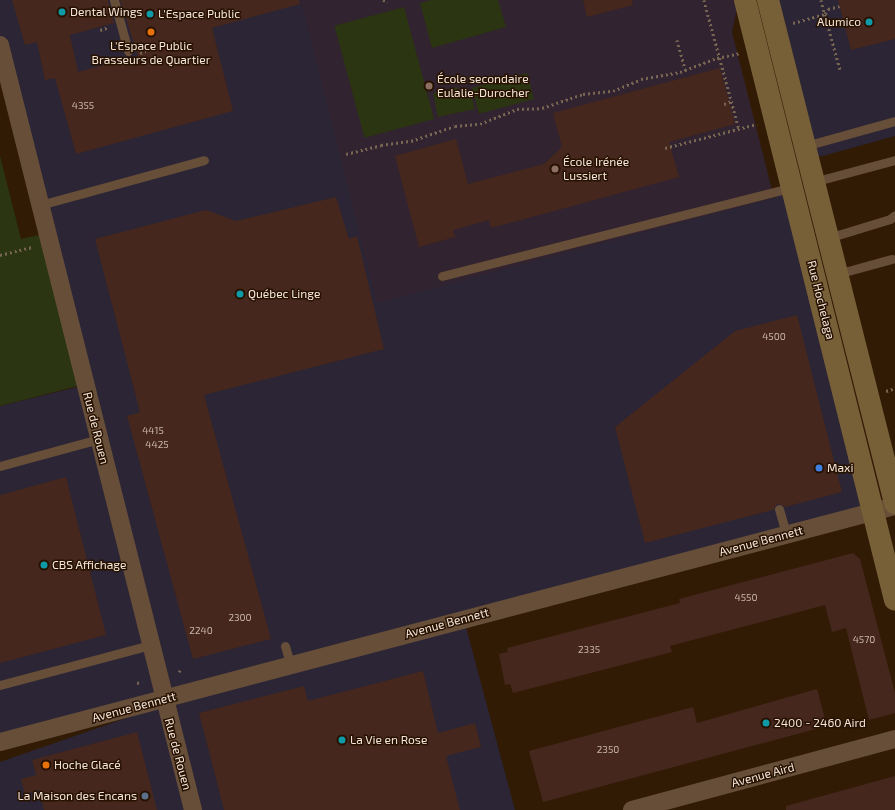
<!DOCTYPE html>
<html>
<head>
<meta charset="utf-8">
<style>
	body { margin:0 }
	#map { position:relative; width:895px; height:810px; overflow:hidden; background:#311b05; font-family:"Exo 2",sans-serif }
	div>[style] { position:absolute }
	.commercial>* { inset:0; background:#2b2535 }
	.education>* { inset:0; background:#31232f }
	.green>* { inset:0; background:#2c3512; transform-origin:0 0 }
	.building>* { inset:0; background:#45271d }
	.path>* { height:2.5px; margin-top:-1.25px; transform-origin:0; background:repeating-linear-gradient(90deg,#786552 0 2px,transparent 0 5px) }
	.lane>* { height:9px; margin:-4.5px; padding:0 4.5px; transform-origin:4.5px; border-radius:4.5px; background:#674e38 }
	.street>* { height:18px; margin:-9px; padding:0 9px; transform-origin:9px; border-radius:9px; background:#674e38 }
	.secondary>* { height:22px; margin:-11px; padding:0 11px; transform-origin:11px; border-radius:11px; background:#775f38 }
	.dots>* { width:11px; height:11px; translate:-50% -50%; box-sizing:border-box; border:2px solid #271200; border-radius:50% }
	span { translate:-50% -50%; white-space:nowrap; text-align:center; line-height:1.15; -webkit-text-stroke:3px #271200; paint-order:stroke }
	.number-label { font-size:10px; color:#c9b6aa }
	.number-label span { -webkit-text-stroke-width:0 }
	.poi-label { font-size:12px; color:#f5e6d9 }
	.left { translate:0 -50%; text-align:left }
	.right { translate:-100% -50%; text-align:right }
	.street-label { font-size:12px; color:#f5e6d9 }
</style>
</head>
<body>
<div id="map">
	<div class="commercial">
		<i style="clip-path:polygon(0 0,301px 0,338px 140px,774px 198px,792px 188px,875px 510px,463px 616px,515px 810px,0 810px,0 762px,279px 665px,0 742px,0 406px,85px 385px,0 45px)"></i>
		<i style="clip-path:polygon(768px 0,895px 0,895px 136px,808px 160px)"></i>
	</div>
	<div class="education">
		<i style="clip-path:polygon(301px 0,739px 0,732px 32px,774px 198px,377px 303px)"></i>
	</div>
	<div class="green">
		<i style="clip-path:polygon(432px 0,498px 0,506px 27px,432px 48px,420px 3px)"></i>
		<i style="left:404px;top:7px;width:116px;height:72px;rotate:75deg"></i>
		<i style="left:527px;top:73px;width:27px;height:57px;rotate:75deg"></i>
		<i style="clip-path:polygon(457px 87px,459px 93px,470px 90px,475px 109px,438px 117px,433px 93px)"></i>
		<i style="clip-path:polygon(0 156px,21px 239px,47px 233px,85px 384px,0 406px)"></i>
	</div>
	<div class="building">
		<i style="clip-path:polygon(12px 0,108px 0,114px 23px,70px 35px,78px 72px,138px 56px,120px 0,299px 0,300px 4px,212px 28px,233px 111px,76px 154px,55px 78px,45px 80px,37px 42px,25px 45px)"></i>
		<i style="clip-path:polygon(583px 0,632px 0,633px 5px,587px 17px)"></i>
		<i style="clip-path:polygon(838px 0,895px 0,895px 39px,851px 50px)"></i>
		<i style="clip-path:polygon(720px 68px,735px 124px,669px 142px,679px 177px,491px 228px,489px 220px,453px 230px,455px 237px,419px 247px,395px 156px,456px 139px,468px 184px,544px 164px,562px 147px,553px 113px)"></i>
		<i style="clip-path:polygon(336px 197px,349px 239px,357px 236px,384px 349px,204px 395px,271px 639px,193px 659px,127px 416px,140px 412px,95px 239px,206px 210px,236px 221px)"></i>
		<i style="clip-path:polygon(797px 315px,842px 492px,785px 507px,778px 503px,773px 510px,645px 543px,615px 427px,735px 331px)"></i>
		<i style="clip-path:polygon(66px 477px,106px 635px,0 663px,0 495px)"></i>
		<i style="clip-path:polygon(853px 553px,860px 559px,895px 693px,895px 713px,869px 720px,846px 628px,832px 632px,825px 605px,670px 646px,672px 652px,513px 693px,510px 684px,505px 685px,499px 654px,508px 652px,507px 648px,680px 603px,679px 599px)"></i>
		<i style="clip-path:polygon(423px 671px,438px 733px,475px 723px,481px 747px,446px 756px,460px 810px,224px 810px,199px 713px,304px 686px,308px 701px)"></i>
		<i style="clip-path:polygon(817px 689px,827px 726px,543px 802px,529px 751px,693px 707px,697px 723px)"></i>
		<i style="clip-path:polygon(137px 732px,157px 810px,44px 810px,39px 790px,25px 794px,21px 779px,36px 775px,32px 760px)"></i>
		<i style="clip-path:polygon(895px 776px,895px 810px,786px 810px,786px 806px)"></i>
	</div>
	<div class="path">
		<i style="left:383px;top:0;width:5px;rotate:22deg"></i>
		<i style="left:704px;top:0;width:134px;rotate:74.8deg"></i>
		<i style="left:821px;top:0;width:72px;rotate:74.6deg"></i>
		<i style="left:793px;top:23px;width:33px;rotate:-16deg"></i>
		<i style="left:825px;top:14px;width:6px;rotate:-59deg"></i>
		<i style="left:828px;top:9px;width:12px;rotate:-14deg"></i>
		<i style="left:100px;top:30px;width:9px;rotate:-18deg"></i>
		<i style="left:677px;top:40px;width:32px;rotate:74deg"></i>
		<i style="left:140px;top:53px;width:6px;rotate:-18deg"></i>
		<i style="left:724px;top:104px;width:9px;rotate:-21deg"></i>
		<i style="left:665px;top:148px;width:95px;rotate:-14.6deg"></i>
		<i style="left:346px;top:154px;width:36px;rotate:-14deg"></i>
		<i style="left:381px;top:145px;width:30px;rotate:-8deg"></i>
		<i style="left:411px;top:141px;width:46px;rotate:-18.8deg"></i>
		<i style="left:455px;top:126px;width:25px;rotate:-5deg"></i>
		<i style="left:480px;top:124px;width:40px;rotate:-22deg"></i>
		<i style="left:517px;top:109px;width:25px;rotate:-2deg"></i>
		<i style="left:542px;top:108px;width:43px;rotate:-18.9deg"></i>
		<i style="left:583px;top:94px;width:30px;rotate:-6deg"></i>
		<i style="left:613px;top:91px;width:30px;rotate:-23deg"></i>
		<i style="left:641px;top:79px;width:40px;rotate:-10deg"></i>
		<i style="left:680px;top:72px;width:40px;rotate:-21deg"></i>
		<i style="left:717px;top:58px;width:24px;rotate:-12deg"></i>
		<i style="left:0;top:255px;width:34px;rotate:-14deg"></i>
		<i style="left:886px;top:391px;width:9px;rotate:-18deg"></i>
		<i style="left:179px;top:672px;width:2px;rotate:-63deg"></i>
		<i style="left:137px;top:683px;width:5px;rotate:-11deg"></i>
	</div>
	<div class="lane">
		<i style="left:114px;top:0;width:53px;rotate:74.6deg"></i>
		<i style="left:805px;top:146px;width:93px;rotate:-15.5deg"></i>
		<i style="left:813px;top:182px;width:85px;rotate:-15deg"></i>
		<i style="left:40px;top:205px;width:170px;rotate:-15.3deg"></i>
		<i style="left:828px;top:238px;width:65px;rotate:-17deg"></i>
		<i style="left:890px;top:219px;width:6px;rotate:-39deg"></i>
		<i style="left:837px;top:274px;width:57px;rotate:-15.3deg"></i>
		<i style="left:442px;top:276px;width:362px;rotate:-14.2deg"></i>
		<i style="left:0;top:466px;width:103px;rotate:-15.3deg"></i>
		<i style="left:779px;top:509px;width:26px;rotate:74deg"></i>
		<i style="left:285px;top:646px;width:19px;rotate:74deg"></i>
		<i style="left:0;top:685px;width:155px;rotate:-14.9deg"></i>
	</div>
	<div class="street">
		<i style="left:0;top:45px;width:789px;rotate:75.84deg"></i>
		<i style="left:0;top:742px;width:926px;rotate:-14.77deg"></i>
		<i style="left:632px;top:810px;width:272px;rotate:-15.1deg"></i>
	</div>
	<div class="secondary">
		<i style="left:745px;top:0;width:618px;rotate:75.96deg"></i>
		<i style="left:768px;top:0;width:519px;rotate:75.83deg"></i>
	</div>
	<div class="dots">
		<i style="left:62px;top:12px;background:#0f9aa8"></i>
		<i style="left:150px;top:14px;background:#0f9aa8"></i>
		<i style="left:869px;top:22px;background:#0f9aa8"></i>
		<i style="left:151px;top:32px;background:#e8710a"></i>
		<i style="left:429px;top:86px;background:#8d6e63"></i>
		<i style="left:555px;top:169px;background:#8d6e63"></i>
		<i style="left:240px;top:294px;background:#0f9aa8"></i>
		<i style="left:819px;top:468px;background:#3f7fe0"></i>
		<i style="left:44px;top:565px;background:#0f9aa8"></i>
		<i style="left:766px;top:723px;background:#0f9aa8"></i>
		<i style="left:342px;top:740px;background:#0f9aa8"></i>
		<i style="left:46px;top:765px;background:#e8710a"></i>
		<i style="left:145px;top:796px;background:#5c6f8a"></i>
	</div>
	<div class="number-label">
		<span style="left:83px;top:106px">4355</span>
		<span style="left:774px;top:337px">4500</span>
		<span style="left:153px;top:431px">4415</span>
		<span style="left:157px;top:445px">4425</span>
		<span style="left:746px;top:598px">4550</span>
		<span style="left:240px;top:618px">2300</span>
		<span style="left:201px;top:631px">2240</span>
		<span style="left:864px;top:640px">4570</span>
		<span style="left:589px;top:650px">2335</span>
		<span style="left:608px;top:750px">2350</span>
	</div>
	<div class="poi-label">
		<span class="left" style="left:70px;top:12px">Dental Wings</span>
		<span class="left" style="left:158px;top:14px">L'Espace Public</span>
		<span class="right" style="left:861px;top:22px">Alumico</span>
		<span style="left:151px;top:53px">L'Espace Public<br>Brasseurs de Quartier</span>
		<span class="left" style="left:437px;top:86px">École secondaire<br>Eulalie-Durocher</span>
		<span class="left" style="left:563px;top:169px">École Irénée<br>Lussiert</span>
		<span class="left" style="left:248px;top:294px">Québec Linge</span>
		<span class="left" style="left:827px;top:468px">Maxi</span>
		<span class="left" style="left:52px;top:565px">CBS Affichage</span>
		<span class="left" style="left:774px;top:723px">2400 - 2460 Aird</span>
		<span class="left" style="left:350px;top:740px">La Vie en Rose</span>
		<span class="left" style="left:54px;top:765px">Hoche Glacé</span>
		<span class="right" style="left:137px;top:796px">La Maison des Encans</span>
	</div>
	<div class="street-label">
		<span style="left:821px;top:300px;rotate:76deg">Rue Hochelaga</span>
		<span style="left:96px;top:428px;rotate:76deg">Rue de Rouen</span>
		<span style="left:761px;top:541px;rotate:-15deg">Avenue Bennett</span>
		<span style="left:447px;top:623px;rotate:-15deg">Avenue Bennett</span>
		<span style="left:134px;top:707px;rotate:-15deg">Avenue Bennett</span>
		<span style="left:178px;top:754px;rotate:75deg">Rue de Rouen</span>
		<span style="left:763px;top:775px;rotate:-15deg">Avenue Aird</span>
	</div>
</div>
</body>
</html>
